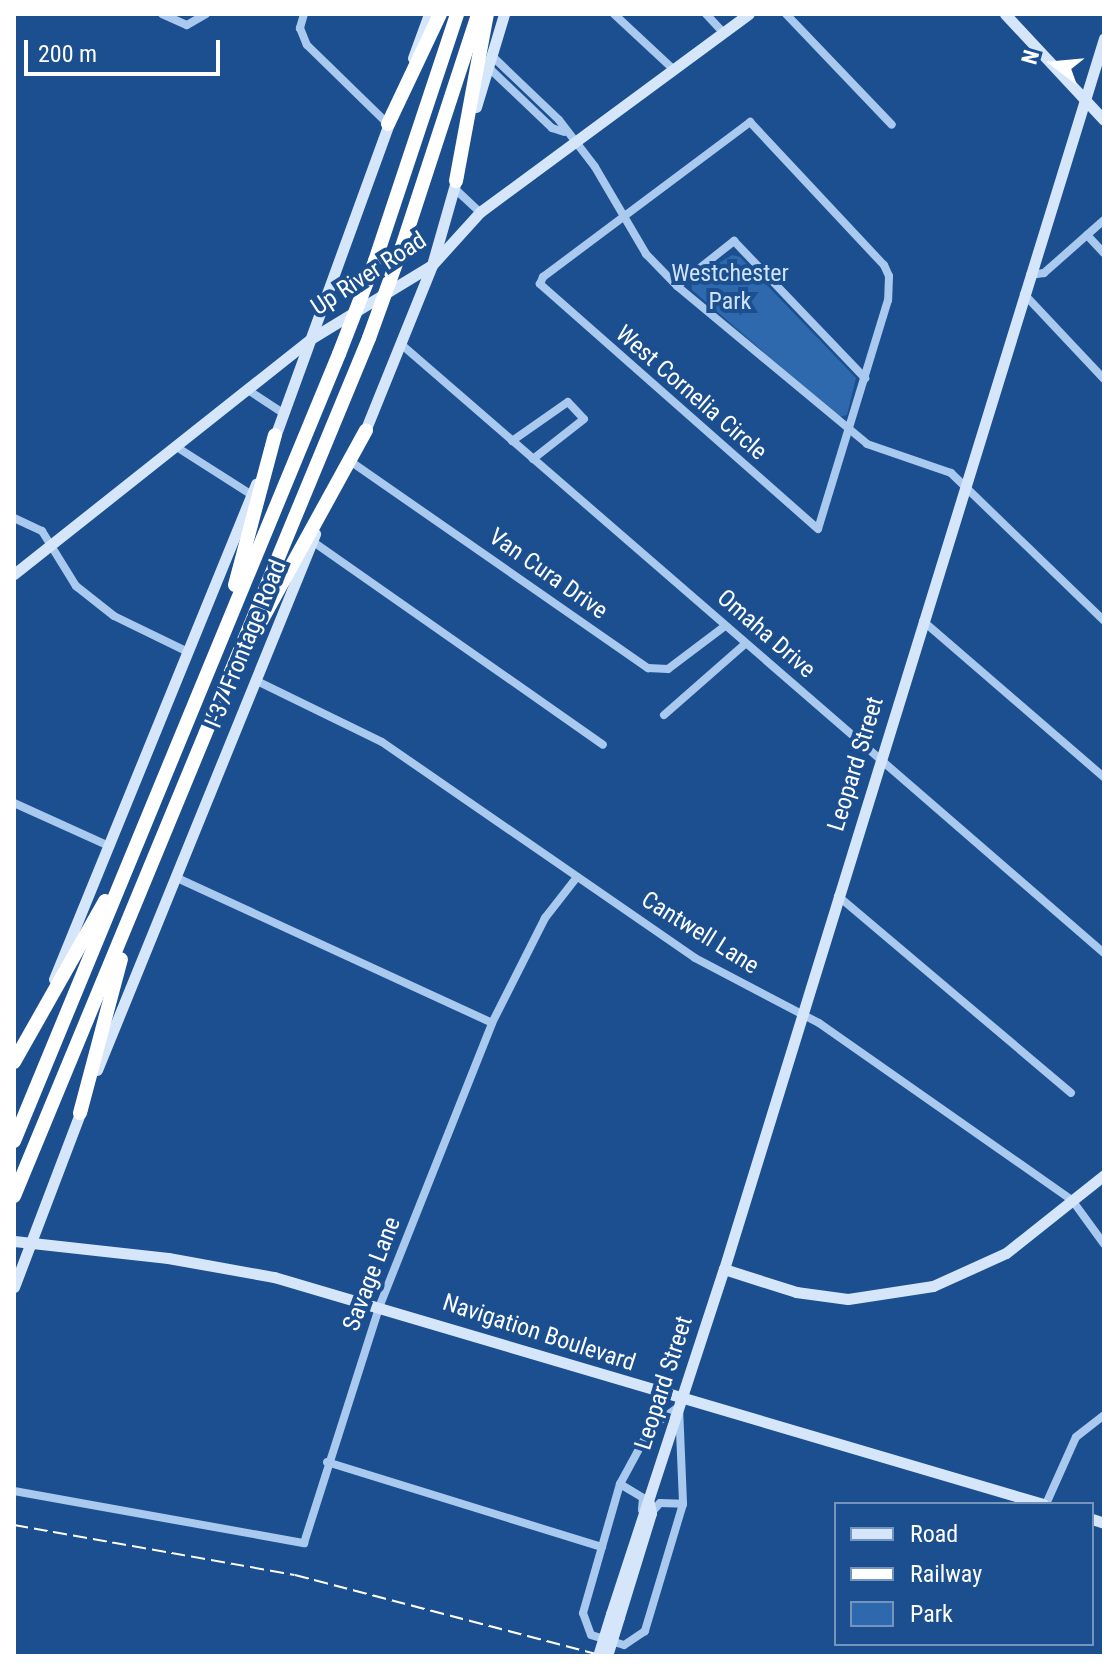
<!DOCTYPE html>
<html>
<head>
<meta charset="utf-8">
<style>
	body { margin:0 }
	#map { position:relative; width:1118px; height:1670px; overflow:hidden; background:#1b4f8f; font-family:"Roboto Condensed",sans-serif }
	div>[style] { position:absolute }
	.green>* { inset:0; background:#2e69ad }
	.street>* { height:8px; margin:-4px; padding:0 4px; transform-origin:4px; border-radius:4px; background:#a9c9ee }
	.secondary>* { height:11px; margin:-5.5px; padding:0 5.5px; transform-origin:5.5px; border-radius:5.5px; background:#d6e6fa }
	.highway>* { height:14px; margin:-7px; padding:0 7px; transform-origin:7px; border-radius:7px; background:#fff }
	.rail>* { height:2px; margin-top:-1px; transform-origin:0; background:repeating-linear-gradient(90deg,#fff 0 14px,transparent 0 20px) }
	.secondary-bridge>* { height:11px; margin:-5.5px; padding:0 5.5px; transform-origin:5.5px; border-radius:5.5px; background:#d6e6fa }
	.highway-bridge>* { height:14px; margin:-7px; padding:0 7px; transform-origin:7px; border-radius:7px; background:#fff }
	span { translate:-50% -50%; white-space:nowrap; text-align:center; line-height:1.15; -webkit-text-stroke:8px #1b4f8f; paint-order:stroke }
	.street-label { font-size:24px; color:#fff }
	.park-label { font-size:24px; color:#cfe3fa }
	.frame { position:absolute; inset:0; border:16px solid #fff; pointer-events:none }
	.legend { position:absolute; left:834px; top:1502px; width:260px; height:144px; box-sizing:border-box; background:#1b4f8f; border:2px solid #7695bc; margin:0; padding:10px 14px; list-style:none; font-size:24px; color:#fff }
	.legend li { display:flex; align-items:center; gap:16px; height:40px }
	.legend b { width:40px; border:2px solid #7695bc }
	.north { position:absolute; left:1014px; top:24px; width:80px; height:80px; -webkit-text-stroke:6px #1b4f8f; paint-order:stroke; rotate:286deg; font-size:22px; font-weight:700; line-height:32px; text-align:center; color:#fff }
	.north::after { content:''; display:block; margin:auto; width:28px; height:36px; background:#fff; clip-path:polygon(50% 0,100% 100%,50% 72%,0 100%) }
	.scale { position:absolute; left:24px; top:40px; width:196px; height:36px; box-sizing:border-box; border:4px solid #fff; border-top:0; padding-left:10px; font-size:24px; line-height:28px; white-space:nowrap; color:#fff; -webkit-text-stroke:6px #1b4f8f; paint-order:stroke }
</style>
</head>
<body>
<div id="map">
	<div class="green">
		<i style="clip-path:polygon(732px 255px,740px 257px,856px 378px,847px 415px,839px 417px,692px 290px,691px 280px)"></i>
	</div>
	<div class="street">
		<i style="left:162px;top:14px;width:27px;rotate:24deg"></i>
		<i style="left:187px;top:25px;width:22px;rotate:-30deg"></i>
		<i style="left:304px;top:14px;width:15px;rotate:106deg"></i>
		<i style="left:300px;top:28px;width:18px;rotate:68deg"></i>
		<i style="left:307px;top:45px;width:113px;rotate:44.3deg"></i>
		<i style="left:614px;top:14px;width:82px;rotate:43deg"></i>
		<i style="left:706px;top:14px;width:26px;rotate:47deg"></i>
		<i style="left:786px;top:14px;width:153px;rotate:46.3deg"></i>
		<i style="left:491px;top:55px;width:94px;rotate:43.7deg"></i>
		<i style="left:559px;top:120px;width:59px;rotate:52.5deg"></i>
		<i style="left:595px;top:167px;width:101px;rotate:59.6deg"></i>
		<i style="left:646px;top:254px;width:45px;rotate:45.9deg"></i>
		<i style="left:677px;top:286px;width:247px;rotate:39.7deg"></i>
		<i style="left:867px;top:444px;width:89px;rotate:19deg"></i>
		<i style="left:951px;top:473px;width:213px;rotate:44deg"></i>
		<i style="left:487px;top:66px;width:90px;rotate:43.6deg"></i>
		<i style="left:552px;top:128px;width:13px;rotate:18deg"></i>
		<i style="left:750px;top:122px;width:196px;rotate:46.9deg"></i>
		<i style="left:884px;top:265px;width:12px;rotate:66deg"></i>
		<i style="left:889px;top:276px;width:24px;rotate:92deg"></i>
		<i style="left:888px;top:300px;width:239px;rotate:107deg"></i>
		<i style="left:818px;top:529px;width:371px;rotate:-138.6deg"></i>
		<i style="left:540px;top:284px;width:8px;rotate:-67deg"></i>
		<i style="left:543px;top:277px;width:259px;rotate:-36.8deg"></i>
		<i style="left:454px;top:188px;width:35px;rotate:43deg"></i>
		<i style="left:1087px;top:235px;width:25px;rotate:47deg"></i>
		<i style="left:1030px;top:275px;width:14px;rotate:-8deg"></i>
		<i style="left:1044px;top:273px;width:80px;rotate:-41.5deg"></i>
		<i style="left:677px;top:286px;width:73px;rotate:-38.3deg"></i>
		<i style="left:734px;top:241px;width:190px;rotate:46.3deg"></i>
		<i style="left:1024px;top:294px;width:117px;rotate:46.7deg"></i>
		<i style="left:402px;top:345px;width:929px;rotate:40.9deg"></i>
		<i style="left:248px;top:390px;width:42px;rotate:33.3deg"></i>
		<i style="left:512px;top:441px;width:68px;rotate:-34.9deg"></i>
		<i style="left:568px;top:402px;width:23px;rotate:47deg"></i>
		<i style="left:584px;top:419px;width:65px;rotate:141.9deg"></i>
		<i style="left:175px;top:446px;width:91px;rotate:32.5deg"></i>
		<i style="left:350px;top:461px;width:363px;rotate:34.8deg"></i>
		<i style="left:648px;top:668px;width:20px;rotate:3deg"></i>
		<i style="left:668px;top:669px;width:71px;rotate:-37deg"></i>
		<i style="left:14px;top:518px;width:31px;rotate:25deg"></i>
		<i style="left:42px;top:531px;width:65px;rotate:58.3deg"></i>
		<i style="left:76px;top:586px;width:48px;rotate:38.3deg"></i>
		<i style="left:114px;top:616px;width:82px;rotate:25.9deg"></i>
		<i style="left:312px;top:541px;width:355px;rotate:35deg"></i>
		<i style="left:923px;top:621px;width:239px;rotate:40.8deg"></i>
		<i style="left:255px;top:680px;width:141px;rotate:26deg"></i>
		<i style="left:382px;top:742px;width:380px;rotate:34.6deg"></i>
		<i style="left:695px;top:958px;width:140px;rotate:27.7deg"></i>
		<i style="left:819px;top:1023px;width:309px;rotate:35deg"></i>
		<i style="left:1072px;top:1200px;width:54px;rotate:54deg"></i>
		<i style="left:664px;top:715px;width:108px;rotate:-41.2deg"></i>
		<i style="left:14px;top:803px;width:104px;rotate:24.4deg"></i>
		<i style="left:175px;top:877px;width:349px;rotate:24.7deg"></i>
		<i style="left:838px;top:896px;width:305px;rotate:40.2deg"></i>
		<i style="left:679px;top:1407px;width:97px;rotate:87.6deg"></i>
		<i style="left:683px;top:1504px;width:133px;rotate:106.7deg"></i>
		<i style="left:645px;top:1631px;width:25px;rotate:146deg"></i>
		<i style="left:624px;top:1645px;width:34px;rotate:-163deg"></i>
		<i style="left:591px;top:1635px;width:23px;rotate:-110deg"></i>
		<i style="left:583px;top:1613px;width:134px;rotate:-74deg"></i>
		<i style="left:620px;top:1484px;width:65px;rotate:-61.5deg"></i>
		<i style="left:651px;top:1427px;width:34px;rotate:-36deg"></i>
		<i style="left:327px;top:1462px;width:288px;rotate:17.2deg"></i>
		<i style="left:620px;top:1484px;width:27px;rotate:31deg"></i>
		<i style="left:643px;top:1498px;width:12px;rotate:95deg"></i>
		<i style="left:14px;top:1491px;width:295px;rotate:10.2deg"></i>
		<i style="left:304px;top:1543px;width:250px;rotate:-72.3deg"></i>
		<i style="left:380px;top:1305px;width:303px;rotate:-68.3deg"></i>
		<i style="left:492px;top:1023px;width:118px;rotate:-63.2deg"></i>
		<i style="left:545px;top:918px;width:52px;rotate:-52deg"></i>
		<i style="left:1046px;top:1504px;width:73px;rotate:-65.9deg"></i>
		<i style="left:1076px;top:1437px;width:36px;rotate:-38deg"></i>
		<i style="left:651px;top:1513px;width:13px;rotate:-48deg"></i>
		<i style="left:660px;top:1503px;width:23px;rotate:2deg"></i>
	</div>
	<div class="secondary">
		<i style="left:1005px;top:14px;width:145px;rotate:47deg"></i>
		<i style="left:413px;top:58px;width:47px;rotate:-70deg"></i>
		<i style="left:476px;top:107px;width:97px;rotate:-73.2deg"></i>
		<i style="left:363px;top:436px;width:184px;rotate:-68deg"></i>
		<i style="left:432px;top:265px;width:95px;rotate:-74.1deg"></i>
		<i style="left:273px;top:442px;width:343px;rotate:-70deg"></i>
		<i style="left:14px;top:574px;width:380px;rotate:-38.4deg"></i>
		<i style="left:312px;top:338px;width:140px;rotate:-31.3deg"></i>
		<i style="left:432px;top:265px;width:72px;rotate:-47.8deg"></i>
		<i style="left:480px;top:212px;width:334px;rotate:-36.4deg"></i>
		<i style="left:54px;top:979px;width:535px;rotate:-67.8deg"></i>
		<i style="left:97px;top:1070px;width:579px;rotate:-67.87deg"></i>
		<i style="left:14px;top:1241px;width:155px;rotate:6.3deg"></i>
		<i style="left:168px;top:1258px;width:108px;rotate:10.2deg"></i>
		<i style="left:274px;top:1277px;width:802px;rotate:16.45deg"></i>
		<i style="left:724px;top:1269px;width:76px;rotate:17.7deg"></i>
		<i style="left:796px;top:1292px;width:52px;rotate:7.7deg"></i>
		<i style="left:848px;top:1299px;width:86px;rotate:-8.7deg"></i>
		<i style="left:933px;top:1286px;width:80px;rotate:-24.3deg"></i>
		<i style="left:1006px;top:1253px;width:125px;rotate:-38.5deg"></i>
		<i style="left:14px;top:1287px;width:191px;rotate:-69.2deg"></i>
		<i style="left:1092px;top:1519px;width:13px;rotate:18deg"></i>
		<i style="left:611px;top:1614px;width:363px;rotate:-71.9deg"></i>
		<i style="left:724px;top:1269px;width:1288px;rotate:-72.84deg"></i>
		<i style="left:619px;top:1617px;width:109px;rotate:-72.9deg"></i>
		<i style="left:651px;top:1513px;width:10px;rotate:-101deg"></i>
	</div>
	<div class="highway">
		<i style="left:388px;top:124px;width:122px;rotate:-64.7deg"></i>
		<i style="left:456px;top:181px;width:170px;rotate:-79.5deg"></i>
		<i style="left:402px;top:247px;width:245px;rotate:-71.9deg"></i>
		<i style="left:375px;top:261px;width:260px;rotate:-71.6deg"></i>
		<i style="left:235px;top:585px;width:155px;rotate:-75.1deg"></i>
		<i style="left:259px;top:625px;width:222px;rotate:-61.2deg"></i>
		<i style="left:14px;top:1062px;width:185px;rotate:-60.5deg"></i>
		<i style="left:80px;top:1113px;width:159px;rotate:-75.1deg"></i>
		<i style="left:14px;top:1141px;width:851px;rotate:-67.56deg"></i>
		<i style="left:14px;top:1196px;width:929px;rotate:-67.52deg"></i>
	</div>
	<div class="rail">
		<i style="left:14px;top:1525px;width:285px;rotate:10.1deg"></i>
		<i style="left:295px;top:1575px;width:318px;rotate:14.7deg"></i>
	</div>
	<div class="secondary-bridge">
		<i style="left:598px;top:1656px;width:44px;rotate:-72.8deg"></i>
		<i style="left:607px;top:1656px;width:41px;rotate:-72.9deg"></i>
	</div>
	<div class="highway-bridge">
		<i style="left:369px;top:338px;width:97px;rotate:-70.1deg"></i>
		<i style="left:339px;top:354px;width:100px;rotate:-68.8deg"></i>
	</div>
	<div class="street-label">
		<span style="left:369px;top:274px;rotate:-33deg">Up River Road</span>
		<span style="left:691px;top:393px;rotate:41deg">West Cornelia Circle</span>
		<span style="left:548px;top:574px;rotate:35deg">Van Cura Drive</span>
		<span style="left:766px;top:634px;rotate:41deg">Omaha Drive</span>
		<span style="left:246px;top:644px;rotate:-68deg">I-37 Frontage Road</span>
		<span style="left:856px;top:764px;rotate:-73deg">Leopard Street</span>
		<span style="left:700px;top:933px;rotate:32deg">Cantwell Lane</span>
		<span style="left:372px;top:1274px;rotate:-69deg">Savage Lane</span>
		<span style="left:539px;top:1333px;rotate:18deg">Navigation Boulevard</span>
		<span style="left:664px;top:1383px;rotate:-72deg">Leopard Street</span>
	</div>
	<div class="park-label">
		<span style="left:730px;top:288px">Westchester<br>Park</span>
	</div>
	<div class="frame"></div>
	<ul class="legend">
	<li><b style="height:10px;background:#d6e6fa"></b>Road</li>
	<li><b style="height:10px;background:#fff"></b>Railway</li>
	<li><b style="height:22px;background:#2e69ad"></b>Park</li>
	</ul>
	<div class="north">N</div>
	<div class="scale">200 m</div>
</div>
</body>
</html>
